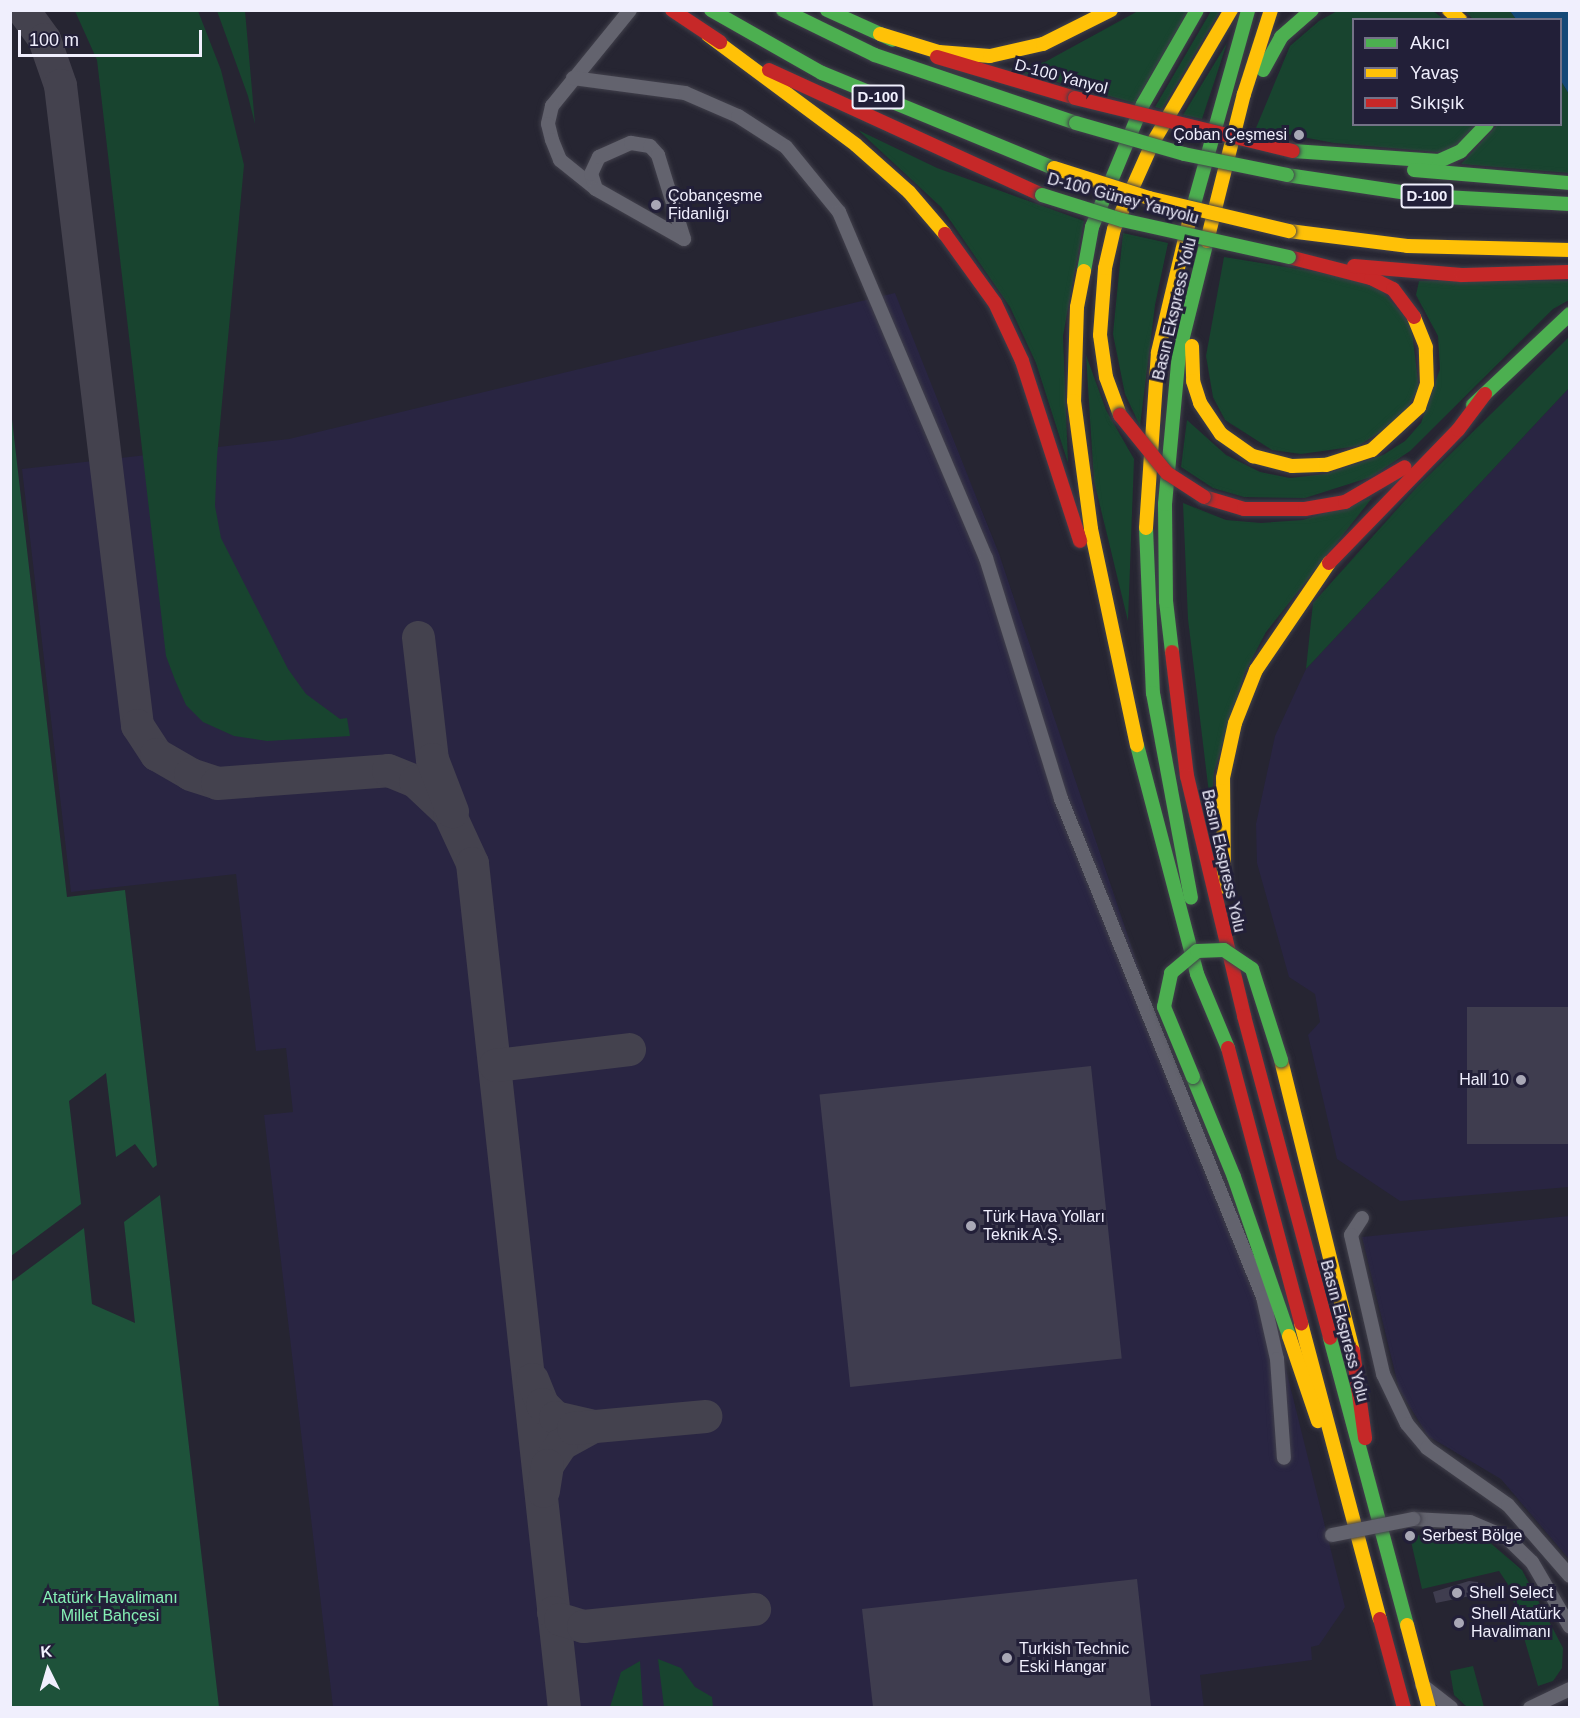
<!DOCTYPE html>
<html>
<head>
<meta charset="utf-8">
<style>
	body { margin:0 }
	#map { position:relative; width:1580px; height:1718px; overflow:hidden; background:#262532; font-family:Helvetica,sans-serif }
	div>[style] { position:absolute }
	.built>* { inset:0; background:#292542 }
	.green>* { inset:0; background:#18442f }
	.forest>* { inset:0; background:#1e523a }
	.water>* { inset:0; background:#144977 }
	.taxiway>* { height:33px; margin:-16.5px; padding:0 16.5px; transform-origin:16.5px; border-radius:16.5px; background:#44424e }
	.building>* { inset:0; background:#3f3d4f; transform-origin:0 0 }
	.roads { filter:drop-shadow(0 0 2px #41404b) drop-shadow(0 0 2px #41404b) }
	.street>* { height:14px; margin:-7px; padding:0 7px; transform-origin:7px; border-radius:7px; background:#63636e }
	.fast>* { height:14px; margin:-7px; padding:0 7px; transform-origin:7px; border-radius:7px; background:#4caf50 }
	.slow>* { height:14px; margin:-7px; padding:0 7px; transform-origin:7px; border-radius:7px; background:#ffc107 }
	.jam>* { height:14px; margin:-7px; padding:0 7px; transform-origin:7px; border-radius:7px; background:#c62828 }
	.bridges { filter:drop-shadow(0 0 2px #41404b) drop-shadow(0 0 2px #41404b) }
	.street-bridge>* { height:14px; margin:-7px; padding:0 7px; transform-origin:7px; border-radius:7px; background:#63636e }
	.fast-bridge>* { height:14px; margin:-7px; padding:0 7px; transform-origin:7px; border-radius:7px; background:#4caf50 }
	.slow-bridge>* { height:14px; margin:-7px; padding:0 7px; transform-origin:7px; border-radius:7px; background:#ffc107 }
	.jam-bridge>* { height:14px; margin:-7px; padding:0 7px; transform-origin:7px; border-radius:7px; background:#c62828 }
	.dots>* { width:16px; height:16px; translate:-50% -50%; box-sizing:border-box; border:3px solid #221f38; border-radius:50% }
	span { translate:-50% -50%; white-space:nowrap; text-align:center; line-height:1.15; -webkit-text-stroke:6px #221f38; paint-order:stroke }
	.shield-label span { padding:2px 4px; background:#221f38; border:2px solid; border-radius:4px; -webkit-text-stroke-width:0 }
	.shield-label { font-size:15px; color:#f0effd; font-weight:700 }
	.street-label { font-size:16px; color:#f0effd }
	.poi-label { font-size:16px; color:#f0effd }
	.right { translate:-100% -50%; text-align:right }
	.left { translate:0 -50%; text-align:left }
	.park-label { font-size:16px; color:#85f0b5 }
	.frame { position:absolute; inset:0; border:12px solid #f0effd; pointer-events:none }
	.legend { position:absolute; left:1352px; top:18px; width:210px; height:108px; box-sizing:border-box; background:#221f38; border:2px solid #747287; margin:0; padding:8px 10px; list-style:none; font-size:18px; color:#f0effd }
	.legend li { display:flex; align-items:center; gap:12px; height:30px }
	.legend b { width:30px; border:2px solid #747287 }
	.north { position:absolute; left:18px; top:1640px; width:60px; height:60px; -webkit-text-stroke:4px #221f38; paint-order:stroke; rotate:355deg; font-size:16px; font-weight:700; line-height:24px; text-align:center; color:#f0effd }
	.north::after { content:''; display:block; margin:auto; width:21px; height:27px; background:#f0effd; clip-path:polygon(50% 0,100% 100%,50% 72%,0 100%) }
	.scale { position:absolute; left:18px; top:30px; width:184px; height:27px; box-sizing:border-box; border:3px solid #f0effd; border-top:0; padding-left:8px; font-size:18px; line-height:21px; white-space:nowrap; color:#f0effd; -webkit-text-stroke:4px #221f38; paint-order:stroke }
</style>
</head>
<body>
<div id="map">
	<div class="built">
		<i style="clip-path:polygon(895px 293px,999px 554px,1163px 1040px,1187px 1086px,1266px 1289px,1345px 1607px,1319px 1645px,1311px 1647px,1312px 1660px,1200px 1675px,1204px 1708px,333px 1707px,264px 1115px,293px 1112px,286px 1048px,256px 1051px,236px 874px,71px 892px,22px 469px,289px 439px)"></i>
		<i style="clip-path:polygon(1569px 388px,1569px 1187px,1400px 1201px,1337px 1159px,1308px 1035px,1320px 1022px,1315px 994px,1289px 977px,1257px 863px,1256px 824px,1275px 736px,1306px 669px)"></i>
		<i style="clip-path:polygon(1569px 1216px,1570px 1216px,1569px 1559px,1501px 1479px,1428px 1436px,1399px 1389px,1362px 1237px)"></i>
	</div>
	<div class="green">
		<i style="clip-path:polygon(1339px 10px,1433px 11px,1444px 19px,1354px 20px,1354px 124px,1480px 125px,1448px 153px,1334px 143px,1256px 128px,1290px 46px,1319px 21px)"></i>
		<i style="clip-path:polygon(75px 11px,198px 11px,221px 70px,244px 165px,217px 457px,215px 506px,221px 538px,288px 669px,306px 694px,340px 719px,347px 718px,350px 736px,267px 741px,234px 736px,203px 722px,186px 705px,175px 680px,166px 656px,97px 60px)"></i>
		<i style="clip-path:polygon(217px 11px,245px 11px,255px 124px,248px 96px)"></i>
		<i style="clip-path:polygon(1138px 11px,1188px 11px,1135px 103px,1009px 69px,1045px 62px)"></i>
		<i style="clip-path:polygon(1211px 11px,1220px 11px,1162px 109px,1155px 107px)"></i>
		<i style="clip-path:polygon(1464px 11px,1510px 11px,1516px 19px,1473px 19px)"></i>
		<i style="clip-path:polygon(1227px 43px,1202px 119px,1183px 115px)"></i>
		<i style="clip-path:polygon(1561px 81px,1569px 94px,1569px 173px,1461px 164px,1497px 125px,1560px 124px)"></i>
		<i style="clip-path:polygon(858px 130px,937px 168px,1084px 221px,1063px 336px,1068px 463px,1036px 363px,1010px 307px,941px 207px)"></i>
		<i style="clip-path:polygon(1123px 233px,1168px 243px,1155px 305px,1140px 426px,1125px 394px,1113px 334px)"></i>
		<i style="clip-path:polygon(1224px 257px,1348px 277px,1381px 290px,1411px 324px,1419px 388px,1401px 419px,1358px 446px,1301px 454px,1272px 450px,1225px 420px,1213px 397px,1206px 356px)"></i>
		<i style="clip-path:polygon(1419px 281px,1569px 281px,1569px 300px,1553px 309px,1410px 451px,1371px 477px,1305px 498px,1244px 497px,1213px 488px,1181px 467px,1187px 420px,1226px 455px,1260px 472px,1290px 478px,1325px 474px,1383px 455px,1405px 441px,1421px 423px,1440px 369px,1438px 336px,1416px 295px)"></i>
		<i style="clip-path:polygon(1569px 337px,1569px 388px,1306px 669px,1313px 603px,1417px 487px)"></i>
		<i style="clip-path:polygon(1086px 355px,1106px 410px,1134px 459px,1128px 621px,1094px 481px)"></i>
		<i style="clip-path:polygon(1372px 498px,1266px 632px,1245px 672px,1214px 772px,1211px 810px,1188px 619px,1183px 503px,1226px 520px,1261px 523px,1303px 520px)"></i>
		<i style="clip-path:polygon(1444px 1531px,1488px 1541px,1522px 1570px,1563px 1648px,1562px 1668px,1553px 1681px,1538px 1686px,1509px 1586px,1499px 1571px,1422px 1589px,1410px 1537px)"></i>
		<i style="clip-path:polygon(658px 1659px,681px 1668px,695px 1687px,712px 1697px,713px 1707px,664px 1707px)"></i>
		<i style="clip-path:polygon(640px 1661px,643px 1707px,610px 1707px,621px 1672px)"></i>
		<i style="clip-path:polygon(1473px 1666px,1484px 1707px,1467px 1707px,1454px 1695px,1450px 1671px)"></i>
	</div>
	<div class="forest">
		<i style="clip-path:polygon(10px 402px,67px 897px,125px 890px,157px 1165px,153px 1168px,135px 1144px,116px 1157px,106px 1073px,69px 1101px,81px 1204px,11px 1256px)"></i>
		<i style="clip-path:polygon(160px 1195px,219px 1707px,11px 1707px,11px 1282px,84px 1228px,92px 1304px,135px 1323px,124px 1222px)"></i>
	</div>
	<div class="water">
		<i style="clip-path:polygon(1510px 11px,1569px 11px,1569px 94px,1561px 81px,1560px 20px,1516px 19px)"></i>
	</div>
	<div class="taxiway">
		<i style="left:23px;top:10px;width:36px;rotate:54deg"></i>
		<i style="left:44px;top:39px;width:49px;rotate:70.8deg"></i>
		<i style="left:60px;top:85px;width:645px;rotate:83.14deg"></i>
		<i style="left:137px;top:725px;width:35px;rotate:57deg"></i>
		<i style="left:156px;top:754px;width:39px;rotate:30deg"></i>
		<i style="left:190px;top:774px;width:28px;rotate:18deg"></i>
		<i style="left:217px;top:783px;width:171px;rotate:-4.3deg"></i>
		<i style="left:388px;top:770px;width:29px;rotate:22deg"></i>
		<i style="left:415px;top:781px;width:47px;rotate:43.3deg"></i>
		<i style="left:449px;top:813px;width:55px;rotate:65.3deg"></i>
		<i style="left:472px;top:863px;width:850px;rotate:83.79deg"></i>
		<i style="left:418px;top:637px;width:123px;rotate:83.5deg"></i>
		<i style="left:432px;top:759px;width:56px;rotate:69deg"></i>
		<i style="left:495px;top:1065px;width:135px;rotate:-6.8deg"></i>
		<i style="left:532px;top:1379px;width:27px;rotate:68deg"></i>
		<i style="left:542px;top:1404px;width:18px;rotate:45deg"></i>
		<i style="left:555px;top:1417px;width:39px;rotate:13deg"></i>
		<i style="left:593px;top:1426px;width:37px;rotate:151deg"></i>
		<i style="left:561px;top:1444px;width:25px;rotate:124deg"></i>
		<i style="left:547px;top:1465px;width:26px;rotate:99deg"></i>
		<i style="left:573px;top:1428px;width:133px;rotate:-5.2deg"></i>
		<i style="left:553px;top:1612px;width:10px;rotate:45deg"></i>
		<i style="left:560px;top:1619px;width:24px;rotate:17deg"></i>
		<i style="left:583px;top:1626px;width:172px;rotate:-5.7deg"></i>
	</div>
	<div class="building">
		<i style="left:1569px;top:1007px;width:137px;height:102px;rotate:90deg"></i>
		<i style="left:1091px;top:1066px;width:294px;height:273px;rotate:84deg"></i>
		<i style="clip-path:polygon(1137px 1579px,1151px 1707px,873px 1707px,862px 1609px)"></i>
		<i style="clip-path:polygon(1469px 1581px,1478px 1582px,1480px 1594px,1436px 1603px,1433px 1592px)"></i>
	</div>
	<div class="roads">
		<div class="street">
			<i style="left:630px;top:10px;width:124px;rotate:129.1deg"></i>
			<i style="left:552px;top:106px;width:18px;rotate:103deg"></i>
			<i style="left:548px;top:124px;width:16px;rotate:76deg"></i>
			<i style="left:552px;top:140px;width:22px;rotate:68deg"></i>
			<i style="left:560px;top:160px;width:46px;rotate:38.9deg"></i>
			<i style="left:596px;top:189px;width:16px;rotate:-108deg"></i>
			<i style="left:591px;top:174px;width:19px;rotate:-65deg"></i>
			<i style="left:599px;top:157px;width:35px;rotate:-24deg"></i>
			<i style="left:631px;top:143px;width:19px;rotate:9deg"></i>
			<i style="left:650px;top:146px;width:12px;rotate:48deg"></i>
			<i style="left:658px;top:155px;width:88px;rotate:72.8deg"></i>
			<i style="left:573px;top:78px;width:113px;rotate:7.6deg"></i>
			<i style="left:685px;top:93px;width:58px;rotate:23.5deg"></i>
			<i style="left:738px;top:116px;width:57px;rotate:32.9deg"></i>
			<i style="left:786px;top:147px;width:84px;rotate:50.8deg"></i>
			<i style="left:839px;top:212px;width:376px;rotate:67deg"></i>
			<i style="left:986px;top:558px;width:252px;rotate:72.7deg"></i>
			<i style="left:1061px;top:799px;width:537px;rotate:67.92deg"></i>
			<i style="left:1263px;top:1297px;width:64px;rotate:77.3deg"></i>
			<i style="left:1277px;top:1359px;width:99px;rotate:86deg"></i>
			<i style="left:596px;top:189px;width:101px;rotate:29.6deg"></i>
			<i style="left:1362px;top:1218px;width:20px;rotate:123deg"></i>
			<i style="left:1351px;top:1235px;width:143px;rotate:77deg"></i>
			<i style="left:1383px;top:1374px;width:55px;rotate:64.4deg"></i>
			<i style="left:1407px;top:1424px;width:31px;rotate:50deg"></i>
			<i style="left:1427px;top:1448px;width:99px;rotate:35.1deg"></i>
			<i style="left:1508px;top:1505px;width:94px;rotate:48.9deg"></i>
			<i style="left:1413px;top:1519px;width:57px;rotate:3deg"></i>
			<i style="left:1470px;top:1522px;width:39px;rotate:23deg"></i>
			<i style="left:1506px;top:1537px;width:36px;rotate:44deg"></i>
			<i style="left:1532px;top:1562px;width:75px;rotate:59.7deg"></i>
			<i style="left:1422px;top:1685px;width:37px;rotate:38deg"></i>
			<i style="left:1530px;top:1708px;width:44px;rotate:-25.4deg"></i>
		</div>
		<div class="fast">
			<i style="left:711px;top:10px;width:128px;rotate:29.6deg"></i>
			<i style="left:822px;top:73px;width:251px;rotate:22.3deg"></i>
			<i style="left:783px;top:10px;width:102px;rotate:26.1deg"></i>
			<i style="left:875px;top:55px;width:212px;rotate:18.7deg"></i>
			<i style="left:827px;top:10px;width:72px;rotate:24.4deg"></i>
			<i style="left:1263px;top:70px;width:38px;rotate:-61deg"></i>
			<i style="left:1281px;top:37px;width:41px;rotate:-41.1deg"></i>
			<i style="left:1293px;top:151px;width:146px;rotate:3.9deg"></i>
			<i style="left:1439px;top:161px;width:24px;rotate:-24deg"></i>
			<i style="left:1461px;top:151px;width:37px;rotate:-46deg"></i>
			<i style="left:1414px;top:170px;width:157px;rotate:4.8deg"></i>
			<i style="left:1287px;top:175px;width:142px;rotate:8.5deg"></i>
			<i style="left:1427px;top:196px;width:143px;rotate:3.2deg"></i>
			<i style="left:1189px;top:222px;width:220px;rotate:-74.4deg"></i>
			<i style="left:1084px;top:271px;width:45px;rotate:-79.7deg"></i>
			<i style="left:1092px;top:227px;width:133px;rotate:-67.5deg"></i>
			<i style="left:1143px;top:104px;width:108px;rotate:-60.1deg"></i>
			<i style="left:1473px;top:405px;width:133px;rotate:-43.2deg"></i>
			<i style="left:1146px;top:528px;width:165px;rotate:87.6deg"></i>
			<i style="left:1153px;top:693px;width:208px;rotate:79.5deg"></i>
			<i style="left:1172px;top:652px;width:51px;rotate:-96.7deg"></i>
			<i style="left:1166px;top:601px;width:97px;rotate:-90.6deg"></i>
			<i style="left:1165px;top:504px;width:152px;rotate:-84.7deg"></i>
			<i style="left:1179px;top:353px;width:115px;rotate:-76deg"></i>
			<i style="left:1137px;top:745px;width:237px;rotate:75.3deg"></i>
			<i style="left:1197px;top:974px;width:80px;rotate:67.3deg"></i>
			<i style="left:1193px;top:1077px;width:108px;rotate:67.7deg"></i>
			<i style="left:1234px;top:1177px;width:168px;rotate:70.9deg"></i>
			<i style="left:1330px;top:1338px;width:297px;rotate:75deg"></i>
		</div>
		<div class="slow">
			<i style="left:1449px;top:10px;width:15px;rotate:42deg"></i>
			<i style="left:880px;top:34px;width:62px;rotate:17deg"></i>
			<i style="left:939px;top:52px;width:51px;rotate:4.5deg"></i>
			<i style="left:990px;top:56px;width:54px;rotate:-12.8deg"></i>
			<i style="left:1043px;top:44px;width:76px;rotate:-26.6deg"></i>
			<i style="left:708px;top:35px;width:184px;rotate:36.6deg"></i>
			<i style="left:856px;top:145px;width:71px;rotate:41.6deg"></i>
			<i style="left:909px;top:192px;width:55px;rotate:49.4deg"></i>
			<i style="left:1289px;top:231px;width:119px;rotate:7.2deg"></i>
			<i style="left:1407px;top:246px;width:163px;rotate:1.4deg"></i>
			<i style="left:1207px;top:241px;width:152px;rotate:-75.9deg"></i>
			<i style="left:1244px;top:94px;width:88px;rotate:-72.2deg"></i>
			<i style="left:1084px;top:271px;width:37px;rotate:101deg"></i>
			<i style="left:1077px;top:307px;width:94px;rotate:91.8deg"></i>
			<i style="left:1074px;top:401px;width:129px;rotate:82.4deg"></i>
			<i style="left:1091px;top:529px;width:221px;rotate:78deg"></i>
			<i style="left:1192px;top:346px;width:35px;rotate:88deg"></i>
			<i style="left:1193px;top:381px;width:23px;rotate:72deg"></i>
			<i style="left:1200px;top:403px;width:37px;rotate:56deg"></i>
			<i style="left:1221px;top:434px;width:39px;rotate:35deg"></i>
			<i style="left:1253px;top:456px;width:40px;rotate:14.4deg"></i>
			<i style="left:1292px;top:466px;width:34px;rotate:-2deg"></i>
			<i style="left:1326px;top:465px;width:48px;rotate:-18.1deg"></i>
			<i style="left:1372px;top:450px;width:64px;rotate:-42.5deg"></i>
			<i style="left:1419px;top:407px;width:24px;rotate:-71deg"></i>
			<i style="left:1427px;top:384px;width:37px;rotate:-92deg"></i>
			<i style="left:1426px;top:347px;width:32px;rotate:-112deg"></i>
			<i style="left:1120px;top:415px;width:40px;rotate:-110.2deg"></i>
			<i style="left:1106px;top:377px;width:42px;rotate:-98.1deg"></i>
			<i style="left:1100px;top:335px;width:67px;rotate:-85.7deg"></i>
			<i style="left:1105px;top:268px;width:40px;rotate:-77deg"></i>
			<i style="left:1114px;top:229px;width:93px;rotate:-65.9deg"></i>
			<i style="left:1152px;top:144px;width:156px;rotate:-59.5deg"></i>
			<i style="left:1146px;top:528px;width:176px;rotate:-86.1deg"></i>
			<i style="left:1158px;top:352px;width:134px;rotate:-76.6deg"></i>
			<i style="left:1224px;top:887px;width:109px;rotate:-90.5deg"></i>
			<i style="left:1223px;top:778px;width:56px;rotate:-77.7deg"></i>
			<i style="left:1235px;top:723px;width:57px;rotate:-68.4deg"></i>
			<i style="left:1256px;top:670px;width:130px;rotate:-55.7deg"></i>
			<i style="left:1281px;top:1060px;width:300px;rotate:76.1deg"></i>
			<i style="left:1301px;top:1323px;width:306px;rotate:75.1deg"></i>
			<i style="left:1289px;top:1336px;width:90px;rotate:71.2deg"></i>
			<i style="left:1407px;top:1625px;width:86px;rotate:75.2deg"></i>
		</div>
		<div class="jam">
			<i style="left:672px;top:10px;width:58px;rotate:33.7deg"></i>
			<i style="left:937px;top:57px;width:144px;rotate:16.5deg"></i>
			<i style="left:769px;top:70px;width:300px;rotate:24.6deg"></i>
			<i style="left:945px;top:234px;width:85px;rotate:54.1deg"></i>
			<i style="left:995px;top:303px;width:64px;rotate:65deg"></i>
			<i style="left:1022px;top:361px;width:189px;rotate:72.1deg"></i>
			<i style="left:1289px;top:257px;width:85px;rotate:14.4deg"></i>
			<i style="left:1371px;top:278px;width:25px;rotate:27deg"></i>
			<i style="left:1393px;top:289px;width:35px;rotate:53deg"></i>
			<i style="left:1354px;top:266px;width:108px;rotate:4.8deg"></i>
			<i style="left:1462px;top:275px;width:108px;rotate:-1.6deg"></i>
			<i style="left:1204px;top:497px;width:42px;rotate:16.7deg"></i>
			<i style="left:1244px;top:509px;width:61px"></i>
			<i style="left:1305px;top:509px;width:41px;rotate:-9.9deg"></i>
			<i style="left:1345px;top:502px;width:69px;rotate:-30.3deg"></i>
			<i style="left:1329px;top:563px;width:185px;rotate:-45.9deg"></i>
			<i style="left:1458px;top:430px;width:45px;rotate:-53.1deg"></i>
			<i style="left:1172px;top:652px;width:125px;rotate:83.1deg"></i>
			<i style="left:1187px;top:776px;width:247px;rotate:76.6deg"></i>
			<i style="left:1244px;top:1016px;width:333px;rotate:75deg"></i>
			<i style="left:1228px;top:1048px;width:285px;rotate:75.1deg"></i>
			<i style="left:1353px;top:1351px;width:88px;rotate:82.1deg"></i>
			<i style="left:1380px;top:1619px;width:92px;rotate:74.9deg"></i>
		</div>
	</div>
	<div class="bridges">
		<div class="street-bridge">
			<i style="left:1332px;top:1535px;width:83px;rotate:-11.2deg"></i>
		</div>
		<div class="fast-bridge">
			<i style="left:1076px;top:123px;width:112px;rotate:16deg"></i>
			<i style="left:1184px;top:154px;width:105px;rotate:11.5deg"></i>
			<i style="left:1042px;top:195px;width:84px;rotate:17.4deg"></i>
			<i style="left:1122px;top:220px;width:171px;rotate:12.5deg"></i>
			<i style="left:1193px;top:1077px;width:76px;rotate:-112.5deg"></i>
			<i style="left:1164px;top:1007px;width:35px;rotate:-78deg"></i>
			<i style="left:1171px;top:973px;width:34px;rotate:-40deg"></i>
			<i style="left:1197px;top:951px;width:27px;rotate:-2deg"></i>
			<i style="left:1224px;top:950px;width:34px;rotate:34deg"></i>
			<i style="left:1252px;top:969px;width:96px;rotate:72.3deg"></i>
		</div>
		<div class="slow-bridge">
			<i style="left:1054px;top:168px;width:100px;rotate:17.5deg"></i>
			<i style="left:1149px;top:198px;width:144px;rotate:13.3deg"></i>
		</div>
		<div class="jam-bridge">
			<i style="left:1075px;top:98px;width:224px;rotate:13.7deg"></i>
			<i style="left:1120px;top:415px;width:75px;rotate:51deg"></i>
			<i style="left:1167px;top:473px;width:44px;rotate:33deg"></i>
		</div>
	</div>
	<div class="dots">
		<i style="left:1299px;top:135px;background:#a9a8b6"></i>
		<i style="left:656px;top:205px;background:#a9a8b6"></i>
		<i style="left:1521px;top:1080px;background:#a9a8b6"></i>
		<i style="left:971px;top:1226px;background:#a9a8b6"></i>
		<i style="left:1410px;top:1536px;background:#a9a8b6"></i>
		<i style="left:1457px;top:1593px;background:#a9a8b6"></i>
		<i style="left:1459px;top:1623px;background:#a9a8b6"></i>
		<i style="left:1007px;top:1658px;background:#a9a8b6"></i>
	</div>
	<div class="shield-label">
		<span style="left:878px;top:97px">D-100</span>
		<span style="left:1427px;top:196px">D-100</span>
	</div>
	<div class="street-label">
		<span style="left:1061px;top:77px;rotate:15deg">D-100 Yanyol</span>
		<span style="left:1123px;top:199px;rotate:15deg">D-100 Güney Yanyolu</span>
		<span style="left:1175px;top:309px;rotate:-77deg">Basın Ekspress Yolu</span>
		<span style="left:1223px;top:861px;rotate:77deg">Basın Ekspress Yolu</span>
		<span style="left:1344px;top:1331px;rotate:75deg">Basın Ekspress Yolu</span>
	</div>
	<div class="poi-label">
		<span class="right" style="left:1287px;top:135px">Çoban Çeşmesi</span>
		<span class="left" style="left:668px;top:205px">Çobançeşme<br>Fidanlığı</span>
		<span class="right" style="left:1509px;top:1080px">Hall 10</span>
		<span class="left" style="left:983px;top:1226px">Türk Hava Yolları<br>Teknik A.Ş.</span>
		<span class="left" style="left:1422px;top:1536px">Serbest Bölge</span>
		<span class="left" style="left:1469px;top:1593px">Shell Select</span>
		<span class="left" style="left:1471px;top:1623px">Shell Atatürk<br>Havalimanı</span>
		<span class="left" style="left:1019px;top:1658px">Turkish Technic<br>Eski Hangar</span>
	</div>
	<div class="park-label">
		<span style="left:110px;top:1607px">Atatürk Havalimanı<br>Millet Bahçesi</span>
	</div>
	<div class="frame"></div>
	<ul class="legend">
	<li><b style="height:8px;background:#4caf50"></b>Akıcı</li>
	<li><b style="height:8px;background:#ffc107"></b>Yavaş</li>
	<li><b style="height:8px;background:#c62828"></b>Sıkışık</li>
	</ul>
	<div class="north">K</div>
	<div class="scale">100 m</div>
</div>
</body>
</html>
